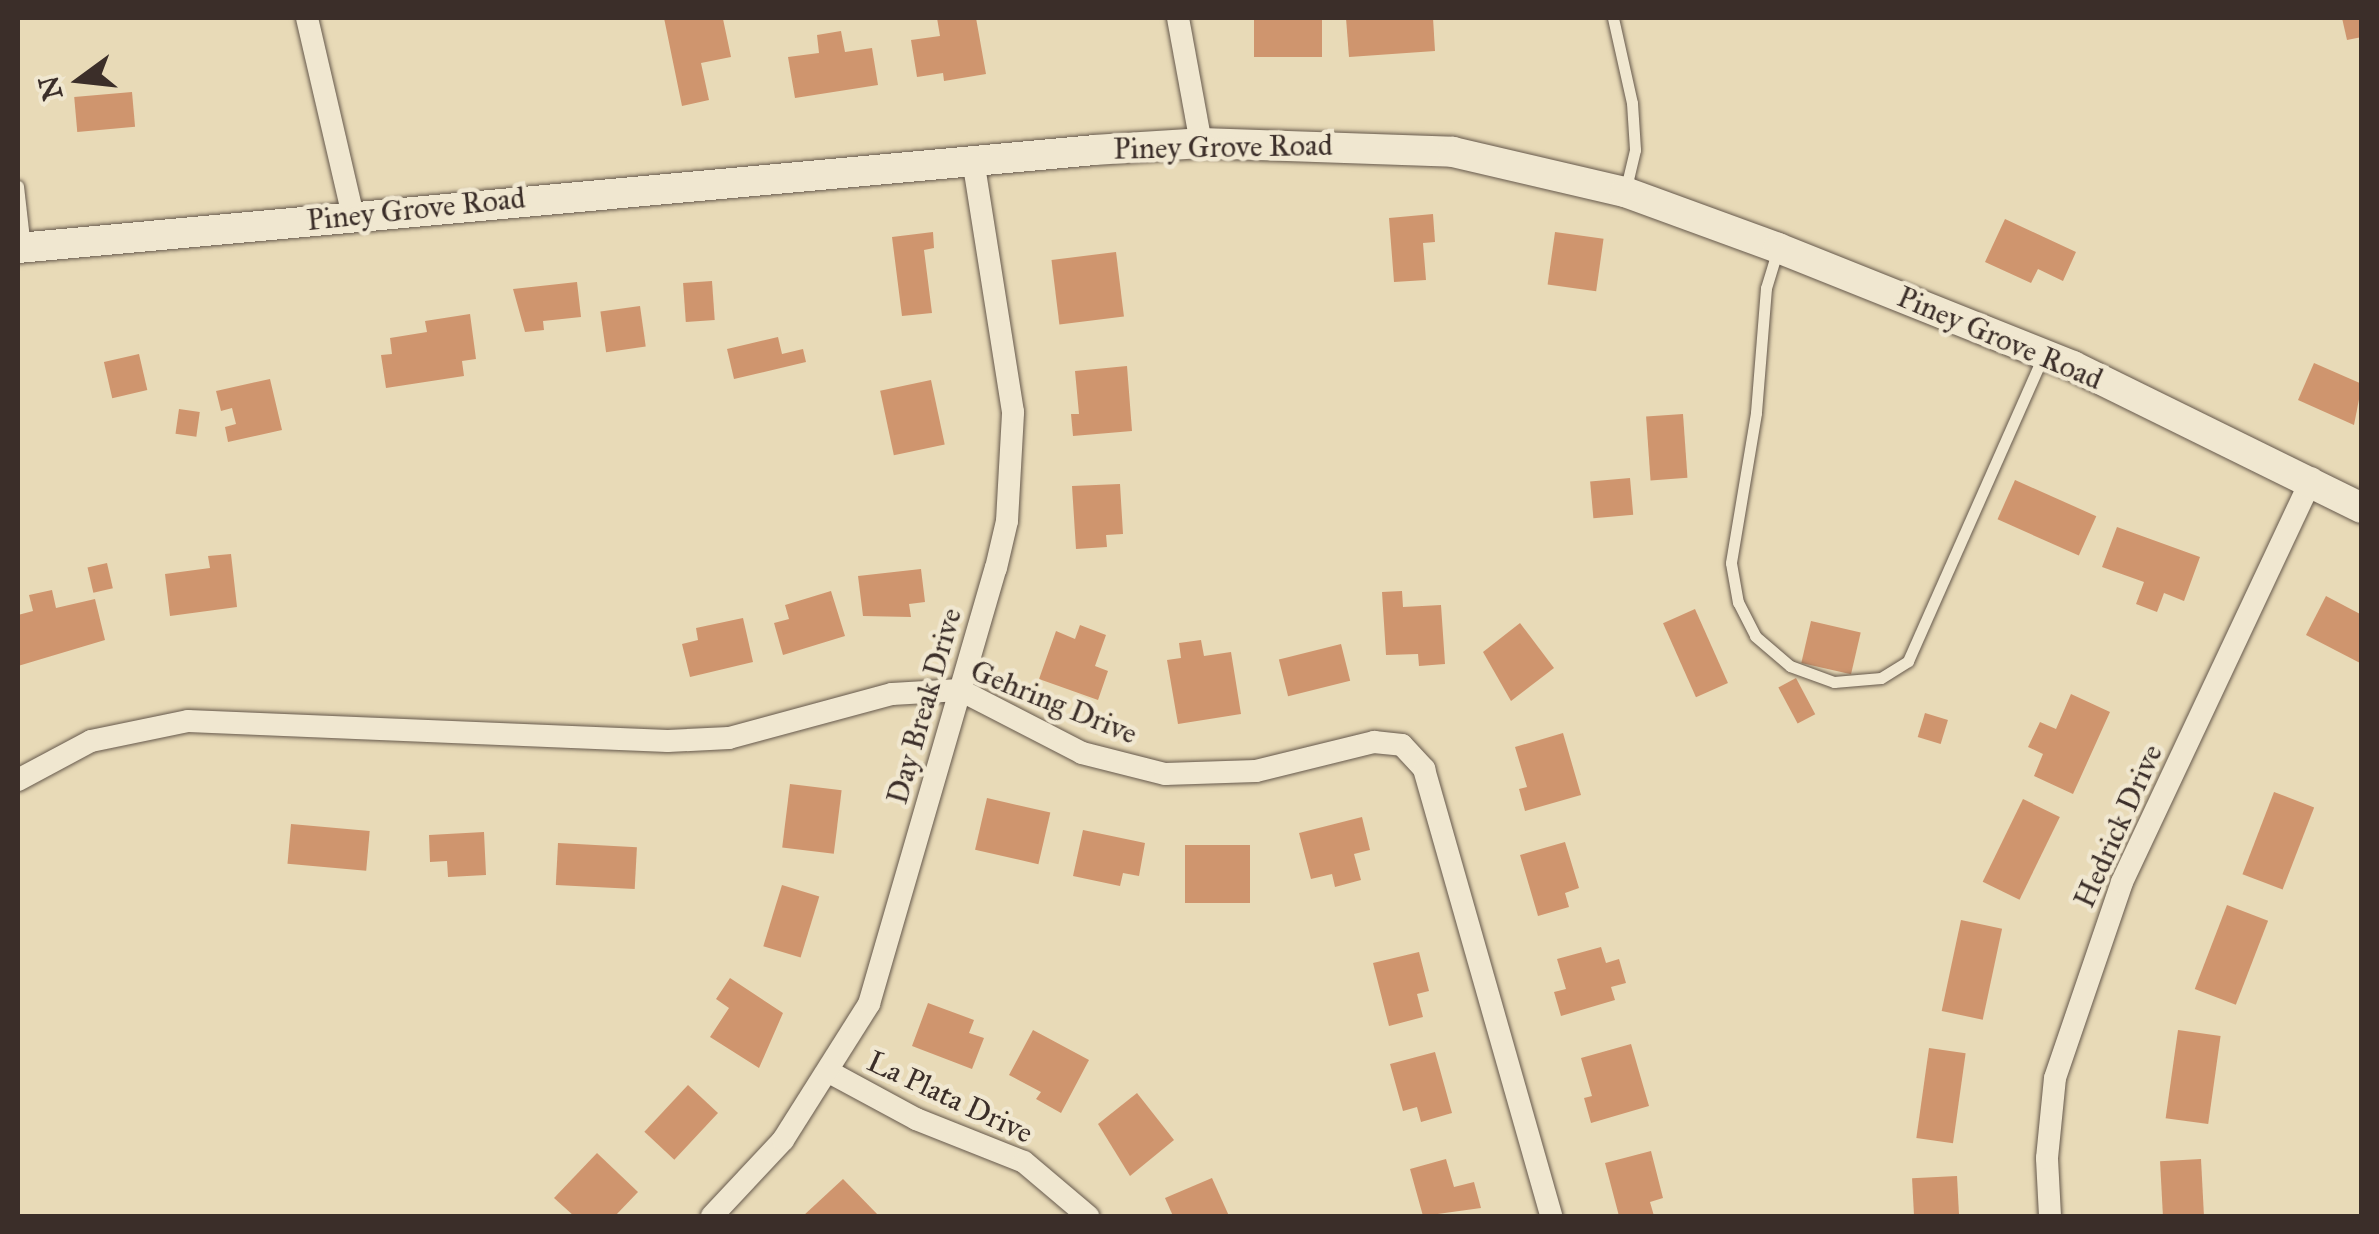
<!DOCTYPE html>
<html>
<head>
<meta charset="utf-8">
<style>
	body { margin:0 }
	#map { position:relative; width:2379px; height:1234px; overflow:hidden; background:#e8dab7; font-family:"IM FELL Great Primer",serif }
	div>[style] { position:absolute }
	.building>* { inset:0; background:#cf956e; transform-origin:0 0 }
	.roads { filter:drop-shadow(0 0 2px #66594c) drop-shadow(0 0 2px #66594c) }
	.lane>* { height:11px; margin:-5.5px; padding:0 5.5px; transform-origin:5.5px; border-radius:5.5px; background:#f0e7d0 }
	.street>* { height:22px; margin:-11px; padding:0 11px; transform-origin:11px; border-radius:11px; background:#f0e7d0 }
	.secondary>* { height:30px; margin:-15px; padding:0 15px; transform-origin:15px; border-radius:15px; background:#f0e7d0 }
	span { translate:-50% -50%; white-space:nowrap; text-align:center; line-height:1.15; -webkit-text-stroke:9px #f0e7d0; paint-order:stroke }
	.street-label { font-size:30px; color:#3b2e29 }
	.frame { position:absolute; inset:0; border:20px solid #3b2e29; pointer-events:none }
	.north { position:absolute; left:30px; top:30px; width:100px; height:100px; -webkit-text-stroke:8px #f0e7d0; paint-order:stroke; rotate:255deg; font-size:28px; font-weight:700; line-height:40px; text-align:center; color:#3b2e29 }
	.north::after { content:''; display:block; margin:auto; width:35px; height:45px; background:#3b2e29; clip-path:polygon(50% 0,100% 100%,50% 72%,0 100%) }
</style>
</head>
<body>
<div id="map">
	<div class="building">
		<i style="clip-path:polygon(664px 18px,723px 19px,731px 57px,701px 63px,709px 100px,682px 106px)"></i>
		<i style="clip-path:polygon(937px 18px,976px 18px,986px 74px,944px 81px,943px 73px,917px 77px,911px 40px,940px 36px)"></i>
		<i style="left:1254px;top:18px;width:68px;height:39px"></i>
		<i style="clip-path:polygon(1346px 18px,1433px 18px,1435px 51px,1349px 57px)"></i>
		<i style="clip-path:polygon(2342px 18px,2362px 18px,2362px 37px,2347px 40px)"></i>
		<i style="clip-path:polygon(841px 31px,845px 52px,872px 48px,878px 85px,795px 98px,788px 57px,819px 53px,817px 35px)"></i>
		<i style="left:132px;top:92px;width:35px;height:58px;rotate:85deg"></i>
		<i style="clip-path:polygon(1433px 214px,1435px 242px,1423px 243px,1426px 280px,1394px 282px,1389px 218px)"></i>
		<i style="clip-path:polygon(2005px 219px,2076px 252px,2063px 281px,2038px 269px,2031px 283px,1985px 262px)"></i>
		<i style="clip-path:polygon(933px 232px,934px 248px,924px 250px,932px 313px,902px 316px,892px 237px)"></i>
		<i style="left:1555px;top:232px;width:49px;height:53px;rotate:8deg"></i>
		<i style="left:1116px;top:252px;width:65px;height:65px;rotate:83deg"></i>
		<i style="left:712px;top:281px;width:39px;height:29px;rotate:86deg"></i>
		<i style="clip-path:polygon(577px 282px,581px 317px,543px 321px,544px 330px,525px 332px,513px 289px)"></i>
		<i style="left:640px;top:306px;width:41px;height:40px;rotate:82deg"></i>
		<i style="clip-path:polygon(470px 314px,476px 359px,462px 361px,464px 376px,386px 388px,381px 355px,392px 354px,390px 338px,427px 332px,425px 321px)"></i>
		<i style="clip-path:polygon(778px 337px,782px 354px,803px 349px,806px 362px,734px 379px,727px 349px)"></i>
		<i style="left:139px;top:354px;width:37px;height:36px;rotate:77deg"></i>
		<i style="clip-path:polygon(2314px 363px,2362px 384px,2354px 425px,2298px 400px)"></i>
		<i style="clip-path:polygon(1127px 366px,1132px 431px,1073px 436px,1071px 414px,1079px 414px,1075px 371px)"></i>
		<i style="clip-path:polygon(270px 379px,282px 430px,228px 442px,225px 427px,236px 424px,232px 408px,221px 411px,216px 391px)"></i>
		<i style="left:931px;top:380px;width:66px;height:52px;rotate:78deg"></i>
		<i style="left:179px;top:409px;width:21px;height:25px;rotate:8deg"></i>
		<i style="left:1683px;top:414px;width:64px;height:37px;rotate:86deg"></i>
		<i style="left:1630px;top:478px;width:37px;height:40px;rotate:85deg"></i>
		<i style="left:2015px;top:480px;width:89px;height:43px;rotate:24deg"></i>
		<i style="clip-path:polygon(1120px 484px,1123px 534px,1106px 535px,1107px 547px,1076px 549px,1072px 486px)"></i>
		<i style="clip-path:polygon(2117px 527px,2200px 557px,2184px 601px,2164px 593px,2157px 612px,2136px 604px,2144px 582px,2102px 567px)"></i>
		<i style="clip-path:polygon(231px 554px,237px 607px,170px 616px,165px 574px,210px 568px,208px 556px)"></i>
		<i style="left:107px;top:563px;width:26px;height:20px;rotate:77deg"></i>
		<i style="clip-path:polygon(921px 569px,925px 602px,909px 604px,911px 617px,863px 616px,858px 576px)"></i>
		<i style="clip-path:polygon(52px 590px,56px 608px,95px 599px,105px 640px,18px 666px,18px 615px,33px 611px,29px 595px)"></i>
		<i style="clip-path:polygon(831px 591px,845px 636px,783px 655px,774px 623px,789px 619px,785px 605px)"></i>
		<i style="clip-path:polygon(1402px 591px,1403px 607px,1441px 605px,1445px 664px,1419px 666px,1418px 654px,1386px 655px,1382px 592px)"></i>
		<i style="clip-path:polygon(2326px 596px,2362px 615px,2362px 664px,2306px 635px)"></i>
		<i style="left:1695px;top:609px;width:81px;height:35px;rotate:66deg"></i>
		<i style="clip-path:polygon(743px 618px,753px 662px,690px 677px,682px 644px,698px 640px,696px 628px)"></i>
		<i style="left:1811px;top:621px;width:51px;height:43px;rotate:13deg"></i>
		<i style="clip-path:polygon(1520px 623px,1554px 668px,1511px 701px,1483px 652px)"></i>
		<i style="clip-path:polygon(1080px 625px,1106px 635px,1095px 666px,1108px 671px,1098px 700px,1039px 679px,1056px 631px,1075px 639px)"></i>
		<i style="clip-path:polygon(1201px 640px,1204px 656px,1231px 652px,1241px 714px,1178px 724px,1167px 660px,1181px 658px,1179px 643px)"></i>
		<i style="left:1341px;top:644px;width:38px;height:64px;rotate:76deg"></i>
		<i style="left:1796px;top:678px;width:41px;height:20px;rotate:62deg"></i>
		<i style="clip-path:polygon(2071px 694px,2110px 712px,2073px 794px,2034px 776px,2043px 754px,2028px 747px,2040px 722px,2056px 729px)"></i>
		<i style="left:1925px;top:713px;width:24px;height:25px;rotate:17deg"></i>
		<i style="clip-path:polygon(1563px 733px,1581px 795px,1525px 811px,1519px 789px,1527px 787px,1515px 747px)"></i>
		<i style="left:790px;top:784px;width:52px;height:64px;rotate:7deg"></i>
		<i style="left:2274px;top:792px;width:43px;height:88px;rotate:21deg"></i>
		<i style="left:987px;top:798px;width:65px;height:53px;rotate:13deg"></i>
		<i style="left:2023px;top:799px;width:41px;height:92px;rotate:26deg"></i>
		<i style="clip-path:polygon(1362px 817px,1370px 850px,1354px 854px,1361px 880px,1335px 887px,1332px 874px,1311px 879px,1299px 833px)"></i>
		<i style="left:291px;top:824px;width:79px;height:40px;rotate:5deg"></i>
		<i style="clip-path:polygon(1083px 830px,1145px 843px,1139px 876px,1123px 873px,1120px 886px,1073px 876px)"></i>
		<i style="clip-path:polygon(484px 832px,486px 875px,448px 877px,447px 861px,430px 862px,429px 835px)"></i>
		<i style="clip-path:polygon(1565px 842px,1579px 888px,1565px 893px,1569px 907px,1538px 916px,1520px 855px)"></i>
		<i style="left:558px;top:843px;width:79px;height:42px;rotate:3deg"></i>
		<i style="left:1185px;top:845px;width:65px;height:58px"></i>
		<i style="left:782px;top:885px;width:39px;height:64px;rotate:17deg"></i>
		<i style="left:2227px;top:905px;width:44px;height:90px;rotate:21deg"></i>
		<i style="left:1961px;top:920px;width:42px;height:93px;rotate:12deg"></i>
		<i style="clip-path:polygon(1601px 947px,1606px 963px,1619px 959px,1626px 983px,1611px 987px,1615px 1000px,1561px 1016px,1554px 992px,1566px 989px,1557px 959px)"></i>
		<i style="clip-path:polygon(1419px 952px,1429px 991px,1417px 994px,1423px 1017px,1389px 1026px,1373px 963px)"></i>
		<i style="clip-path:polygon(730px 978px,783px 1013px,759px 1068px,710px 1037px,729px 1008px,716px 999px)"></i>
		<i style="clip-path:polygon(928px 1003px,974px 1020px,969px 1033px,984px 1038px,972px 1069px,912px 1046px)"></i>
		<i style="clip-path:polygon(1033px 1030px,1089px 1060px,1061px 1113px,1036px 1099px,1041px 1092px,1009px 1075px)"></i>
		<i style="left:2178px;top:1030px;width:43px;height:89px;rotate:8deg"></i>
		<i style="clip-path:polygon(1631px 1044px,1649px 1106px,1591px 1123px,1584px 1098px,1592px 1096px,1581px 1058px)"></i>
		<i style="left:1929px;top:1048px;width:37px;height:91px;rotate:8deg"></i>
		<i style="clip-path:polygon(1435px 1052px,1452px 1113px,1421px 1122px,1417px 1107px,1403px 1111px,1390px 1064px)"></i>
		<i style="left:688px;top:1085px;width:41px;height:64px;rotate:43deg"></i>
		<i style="clip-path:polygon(1137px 1093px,1174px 1140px,1130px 1176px,1098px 1124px)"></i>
		<i style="clip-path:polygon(1651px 1151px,1663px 1198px,1650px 1202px,1654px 1216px,1619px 1216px,1605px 1163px)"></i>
		<i style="clip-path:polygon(597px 1153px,638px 1192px,615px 1216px,574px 1216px,554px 1198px)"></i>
		<i style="clip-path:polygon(1446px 1159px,1454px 1187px,1474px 1182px,1481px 1208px,1423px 1216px,1410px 1169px)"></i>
		<i style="left:2201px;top:1159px;width:57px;height:41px;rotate:87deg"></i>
		<i style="left:1957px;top:1176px;width:40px;height:45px;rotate:87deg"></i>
		<i style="clip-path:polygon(1212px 1178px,1229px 1216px,1173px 1216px,1165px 1198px)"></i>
		<i style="clip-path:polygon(843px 1179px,879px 1216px,803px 1216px)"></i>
	</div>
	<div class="roads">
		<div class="lane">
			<i style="left:1613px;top:18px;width:87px;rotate:77.4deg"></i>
			<i style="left:1632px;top:103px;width:47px;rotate:86.3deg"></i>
			<i style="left:1635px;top:150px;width:43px;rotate:103.4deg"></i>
			<i style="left:18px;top:186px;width:61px;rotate:83.5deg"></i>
			<i style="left:1777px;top:252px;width:38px;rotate:107deg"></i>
			<i style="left:1766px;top:288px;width:125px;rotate:94.6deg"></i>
			<i style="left:1756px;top:413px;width:152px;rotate:99.5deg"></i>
			<i style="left:1731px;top:563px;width:40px;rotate:80deg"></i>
			<i style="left:1738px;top:602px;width:38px;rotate:63deg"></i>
			<i style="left:1755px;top:636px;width:46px;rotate:40.6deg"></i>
			<i style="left:1790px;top:666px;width:47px;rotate:20deg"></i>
			<i style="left:1834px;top:682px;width:47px;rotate:-4.9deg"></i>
			<i style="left:1881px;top:678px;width:32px;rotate:-32deg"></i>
			<i style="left:1908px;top:661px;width:336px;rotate:-66.1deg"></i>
		</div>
		<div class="street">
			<i style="left:307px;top:18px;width:203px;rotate:76.9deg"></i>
			<i style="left:1178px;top:18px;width:127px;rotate:79.6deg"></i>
			<i style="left:18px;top:780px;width:83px;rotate:-28.1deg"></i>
			<i style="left:91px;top:741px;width:99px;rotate:-11.7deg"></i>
			<i style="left:188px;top:721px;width:480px;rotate:2.4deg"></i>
			<i style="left:668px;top:741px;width:61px;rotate:-2.8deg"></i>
			<i style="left:729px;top:738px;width:169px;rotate:-15.1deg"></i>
			<i style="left:892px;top:694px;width:68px;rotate:-3.4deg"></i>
			<i style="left:960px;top:690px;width:137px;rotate:27.3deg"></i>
			<i style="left:1082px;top:753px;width:86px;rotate:14.2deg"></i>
			<i style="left:1165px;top:774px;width:91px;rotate:-1.9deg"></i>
			<i style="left:1256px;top:771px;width:122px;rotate:-13.8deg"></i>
			<i style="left:1374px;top:742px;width:28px;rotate:6deg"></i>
			<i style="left:1402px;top:745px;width:33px;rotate:47deg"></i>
			<i style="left:1424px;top:769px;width:465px;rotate:74.1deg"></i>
			<i style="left:831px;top:1073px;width:97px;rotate:28.4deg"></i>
			<i style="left:916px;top:1119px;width:116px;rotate:21.7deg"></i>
			<i style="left:1024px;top:1162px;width:84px;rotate:40.2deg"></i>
			<i style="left:712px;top:1216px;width:104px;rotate:-46.9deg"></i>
			<i style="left:783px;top:1140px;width:161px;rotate:-57.7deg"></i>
			<i style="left:869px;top:1004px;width:454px;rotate:-73.8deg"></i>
			<i style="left:996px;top:568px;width:48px;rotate:-76.8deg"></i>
			<i style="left:1007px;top:521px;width:109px;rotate:-86.8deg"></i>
			<i style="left:1013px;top:412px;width:255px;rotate:-99deg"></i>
			<i style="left:2050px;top:1216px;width:58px;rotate:-93deg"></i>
			<i style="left:2047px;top:1158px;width:80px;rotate:-84.3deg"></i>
			<i style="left:2055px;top:1078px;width:207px;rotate:-71.1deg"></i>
			<i style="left:2122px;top:882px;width:446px;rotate:-64.8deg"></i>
		</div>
		<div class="secondary">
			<i style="left:18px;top:248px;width:1080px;rotate:-5.2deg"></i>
			<i style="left:1094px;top:150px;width:107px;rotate:-3.7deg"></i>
			<i style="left:1201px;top:143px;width:252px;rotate:2deg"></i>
			<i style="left:1453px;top:152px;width:177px;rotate:13.1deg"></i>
			<i style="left:1625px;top:192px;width:163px;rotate:20.1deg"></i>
			<i style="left:1778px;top:248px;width:318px;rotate:21.8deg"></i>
			<i style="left:2073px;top:366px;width:322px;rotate:26.2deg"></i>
		</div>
	</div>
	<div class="street-label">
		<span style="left:1223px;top:147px;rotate:-1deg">Piney Grove Road</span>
		<span style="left:416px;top:209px;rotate:-6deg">Piney Grove Road</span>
		<span style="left:2000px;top:338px;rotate:23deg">Piney Grove Road</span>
		<span style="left:1054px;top:702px;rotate:22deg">Gehring Drive</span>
		<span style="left:924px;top:706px;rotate:-74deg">Day Break Drive</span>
		<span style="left:2118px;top:826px;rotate:-66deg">Hedrick Drive</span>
		<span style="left:950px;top:1097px;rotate:25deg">La Plata Drive</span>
	</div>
	<div class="frame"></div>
	<div class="north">N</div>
</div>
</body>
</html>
